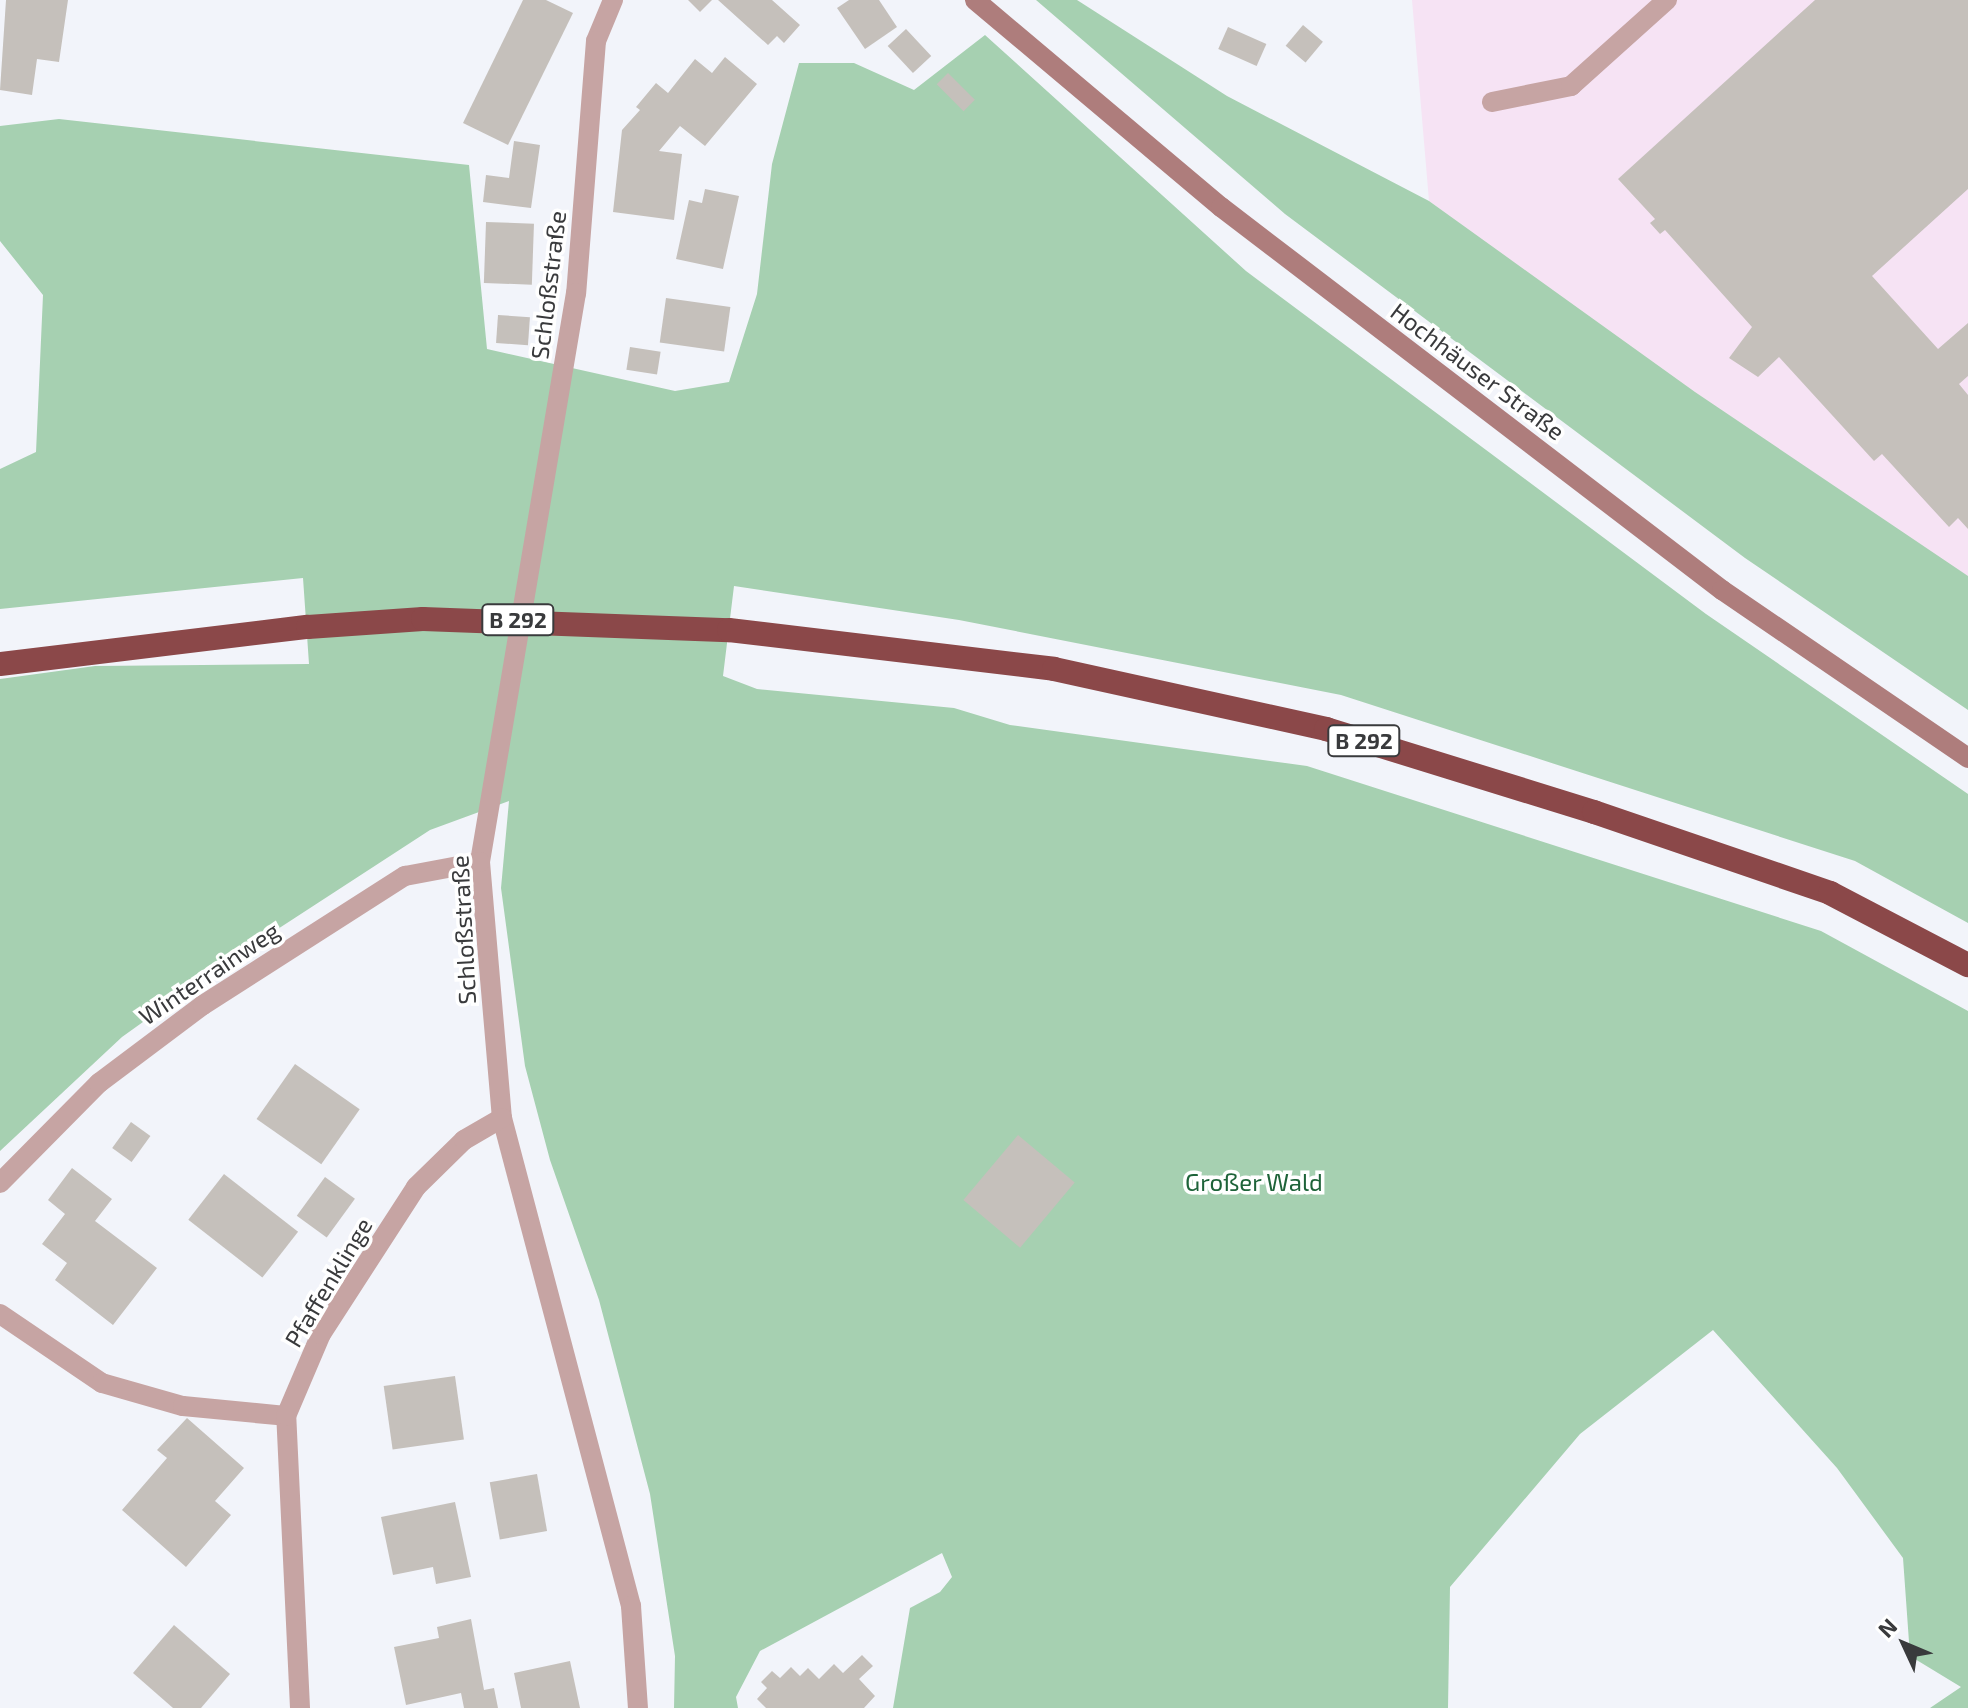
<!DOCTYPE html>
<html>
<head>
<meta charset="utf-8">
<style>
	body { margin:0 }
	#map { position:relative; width:1968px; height:1708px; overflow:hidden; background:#f2f4fa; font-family:"Exo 2",sans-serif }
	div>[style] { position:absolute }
	.commercial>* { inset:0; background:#f6e3f4 }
	.green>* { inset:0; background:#a6d0b1 }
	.building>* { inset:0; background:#c5c0bb; transform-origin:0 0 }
	.street>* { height:20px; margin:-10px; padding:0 10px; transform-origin:10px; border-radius:10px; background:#c6a4a3 }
	.secondary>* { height:20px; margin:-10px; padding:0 10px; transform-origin:10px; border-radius:10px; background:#ae7d7c }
	.highway>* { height:24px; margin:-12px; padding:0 12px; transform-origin:12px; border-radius:12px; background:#8b4849 }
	span { translate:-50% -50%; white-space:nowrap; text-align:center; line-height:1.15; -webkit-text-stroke:7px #fff; paint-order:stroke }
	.shield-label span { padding:2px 6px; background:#fff; border:2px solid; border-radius:6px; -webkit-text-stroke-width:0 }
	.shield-label { font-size:22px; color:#393a3c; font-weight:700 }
	.street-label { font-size:24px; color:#393a3c }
	.park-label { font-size:24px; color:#1e6339 }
	.north { position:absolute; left:1864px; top:1604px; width:80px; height:80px; -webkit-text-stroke:6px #fff; paint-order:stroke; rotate:314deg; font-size:22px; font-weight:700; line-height:32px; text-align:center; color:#393a3c }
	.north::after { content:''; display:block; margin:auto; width:28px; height:36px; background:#393a3c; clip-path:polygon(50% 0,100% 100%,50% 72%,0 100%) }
</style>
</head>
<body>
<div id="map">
	<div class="commercial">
		<i style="clip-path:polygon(1412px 0,1968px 0,1968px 596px,1429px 201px)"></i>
	</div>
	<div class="green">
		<i style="clip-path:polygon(1036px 0,1077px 0,1227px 96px,1429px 201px,1695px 392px,1968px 576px,1968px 710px,1745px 558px,1285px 214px)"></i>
		<i style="clip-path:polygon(985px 35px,1246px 271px,1706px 614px,1968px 794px,1968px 923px,1855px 861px,1341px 695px,959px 620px,734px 586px,723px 676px,757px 689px,954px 708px,1010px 725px,1307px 766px,1821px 931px,1968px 1011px,1968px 1708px,1930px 1708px,1961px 1687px,1910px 1656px,1903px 1558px,1837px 1468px,1713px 1330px,1580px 1434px,1450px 1587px,1448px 1708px,893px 1708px,910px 1608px,940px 1592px,952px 1577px,942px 1553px,760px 1651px,736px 1697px,738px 1708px,674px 1708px,675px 1656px,650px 1494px,599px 1300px,550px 1160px,525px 1066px,501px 888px,509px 801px,430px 830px,224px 964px,122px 1037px,0 1151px,0 679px,95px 666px,309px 664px,303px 578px,0 609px,0 469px,36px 452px,43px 295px,0 241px,0 126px,59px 119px,469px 165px,487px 349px,675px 391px,729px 382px,757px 294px,772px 164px,799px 63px,854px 63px,914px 90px)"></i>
	</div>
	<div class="building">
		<i style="clip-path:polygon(6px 0,68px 0,59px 62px,37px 59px,32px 95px,0 90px)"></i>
		<i style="clip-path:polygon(523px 0,546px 0,573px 13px,508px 145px,463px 123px)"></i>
		<i style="clip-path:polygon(688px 0,712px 0,700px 12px)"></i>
		<i style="clip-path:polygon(718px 0,772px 0,800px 25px,784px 43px,777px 36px,768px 45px)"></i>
		<i style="clip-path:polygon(849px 0,879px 0,897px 27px,865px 49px,837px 8px)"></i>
		<i style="clip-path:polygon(1815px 0,1968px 0,1968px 189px,1872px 276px,1938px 349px,1968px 323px,1968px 376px,1959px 384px,1968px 395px,1968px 529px,1958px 518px,1949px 527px,1882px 454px,1874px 461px,1779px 357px,1758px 377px,1729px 358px,1752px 327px,1665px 230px,1660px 234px,1650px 223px,1655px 219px,1618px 179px)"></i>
		<i style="left:1303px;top:25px;width:26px;height:27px;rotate:40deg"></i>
		<i style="left:1228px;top:27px;width:42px;height:24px;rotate:24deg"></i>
		<i style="left:906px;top:29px;width:37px;height:25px;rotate:47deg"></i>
		<i style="clip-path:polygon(725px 57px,757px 84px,705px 146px,680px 126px,659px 151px,682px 154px,674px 220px,613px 212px,622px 130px,640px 110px,636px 107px,656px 83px,668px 93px,695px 59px,712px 73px)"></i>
		<i style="left:948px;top:73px;width:38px;height:16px;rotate:45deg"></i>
		<i style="clip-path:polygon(514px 141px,540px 145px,531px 208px,483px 202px,486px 175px,509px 178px)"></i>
		<i style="clip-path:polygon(705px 189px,739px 196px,723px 269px,676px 259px,689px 200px,702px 203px)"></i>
		<i style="left:486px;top:222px;width:48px;height:61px;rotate:2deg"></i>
		<i style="left:666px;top:298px;width:65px;height:45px;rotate:8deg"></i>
		<i style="left:498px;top:315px;width:32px;height:28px;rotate:4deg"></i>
		<i style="left:630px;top:347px;width:31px;height:23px;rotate:9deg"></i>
		<i style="left:295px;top:1064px;width:79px;height:67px;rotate:35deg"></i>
		<i style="left:131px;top:1122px;width:24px;height:32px;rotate:36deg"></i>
		<i style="left:1018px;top:1135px;width:74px;height:85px;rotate:40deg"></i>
		<i style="clip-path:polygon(72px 1168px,112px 1199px,95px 1221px,157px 1268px,113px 1325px,55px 1280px,67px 1263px,42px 1244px,65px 1214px,48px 1200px)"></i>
		<i style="left:224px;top:1174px;width:94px;height:58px;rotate:38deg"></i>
		<i style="left:325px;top:1177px;width:37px;height:48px;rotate:36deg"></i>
		<i style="left:455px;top:1376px;width:64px;height:72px;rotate:82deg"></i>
		<i style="clip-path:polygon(187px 1418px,244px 1468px,215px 1501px,231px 1515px,186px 1567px,122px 1510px,167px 1458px,157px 1450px)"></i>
		<i style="left:537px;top:1474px;width:58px;height:48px;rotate:80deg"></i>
		<i style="clip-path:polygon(455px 1502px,471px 1577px,436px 1584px,433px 1567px,393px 1575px,381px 1517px)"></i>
		<i style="clip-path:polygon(471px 1619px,484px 1690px,494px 1688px,498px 1708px,464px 1708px,461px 1693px,406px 1705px,394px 1647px,439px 1638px,437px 1627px)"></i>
		<i style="clip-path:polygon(174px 1625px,230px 1674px,201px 1708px,173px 1708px,133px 1673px)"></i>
		<i style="clip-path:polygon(862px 1655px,873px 1666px,859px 1679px,875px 1696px,864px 1708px,766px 1708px,757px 1699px,767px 1688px,761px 1682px,772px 1671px,780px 1678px,791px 1667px,800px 1676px,808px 1668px,819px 1679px,834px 1664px,843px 1673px)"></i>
		<i style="clip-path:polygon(570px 1661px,580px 1708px,521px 1708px,514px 1673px)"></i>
	</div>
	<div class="street">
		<i style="left:613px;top:0;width:44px;rotate:112.5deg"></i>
		<i style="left:596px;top:41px;width:253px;rotate:94.5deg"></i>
		<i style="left:576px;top:293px;width:577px;rotate:99.58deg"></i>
		<i style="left:480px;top:862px;width:257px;rotate:85.1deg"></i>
		<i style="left:502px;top:1118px;width:505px;rotate:75.19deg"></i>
		<i style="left:631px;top:1606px;width:102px;rotate:86.1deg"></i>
		<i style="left:1492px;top:102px;width:81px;rotate:-11.4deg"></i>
		<i style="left:1571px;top:86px;width:129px;rotate:-41.9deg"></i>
		<i style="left:0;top:1183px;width:141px;rotate:-45.3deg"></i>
		<i style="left:99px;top:1083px;width:130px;rotate:-36.9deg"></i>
		<i style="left:203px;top:1005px;width:240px;rotate:-32.6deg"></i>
		<i style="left:405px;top:876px;width:76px;rotate:-10.6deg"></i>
		<i style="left:0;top:1314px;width:123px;rotate:34.1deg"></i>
		<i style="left:102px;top:1383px;width:84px;rotate:15.9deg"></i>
		<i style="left:183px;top:1406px;width:103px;rotate:5.5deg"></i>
		<i style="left:300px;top:1708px;width:292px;rotate:-92.7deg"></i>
		<i style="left:286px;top:1416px;width:89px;rotate:-66.9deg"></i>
		<i style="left:321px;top:1334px;width:175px;rotate:-57.1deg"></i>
		<i style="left:416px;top:1187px;width:67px;rotate:-44.4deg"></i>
		<i style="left:464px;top:1140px;width:44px;rotate:-30.1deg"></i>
	</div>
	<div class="secondary">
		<i style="left:975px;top:0;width:322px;rotate:40.1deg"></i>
		<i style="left:1221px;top:207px;width:631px;rotate:37.4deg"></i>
		<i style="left:1722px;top:590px;width:298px;rotate:34.3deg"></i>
	</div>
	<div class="highway">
		<i style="left:0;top:664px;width:310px;rotate:-6.9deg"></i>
		<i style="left:308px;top:627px;width:115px;rotate:-4deg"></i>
		<i style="left:423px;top:619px;width:306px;rotate:2.1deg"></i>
		<i style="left:729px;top:630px;width:327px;rotate:6.8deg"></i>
		<i style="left:1054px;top:669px;width:279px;rotate:12.4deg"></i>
		<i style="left:1326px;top:729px;width:281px;rotate:17.2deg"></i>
		<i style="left:1594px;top:812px;width:250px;rotate:18.9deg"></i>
		<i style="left:1830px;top:893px;width:156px;rotate:27.6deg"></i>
	</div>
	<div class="shield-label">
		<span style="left:518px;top:620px">B 292</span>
		<span style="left:1364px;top:741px">B 292</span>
	</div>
	<div class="street-label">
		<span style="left:548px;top:285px;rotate:-83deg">Schloßstraße</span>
		<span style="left:1478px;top:371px;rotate:37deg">Hochhäuser Straße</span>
		<span style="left:463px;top:930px;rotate:-93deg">Schloßstraße</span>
		<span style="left:209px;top:973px;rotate:-34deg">Winterrainweg</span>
		<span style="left:328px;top:1282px;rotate:-59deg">Pfaffenklinge</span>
	</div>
	<div class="park-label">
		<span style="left:1254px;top:1182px">Großer Wald</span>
	</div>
	<div class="north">N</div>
</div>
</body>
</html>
